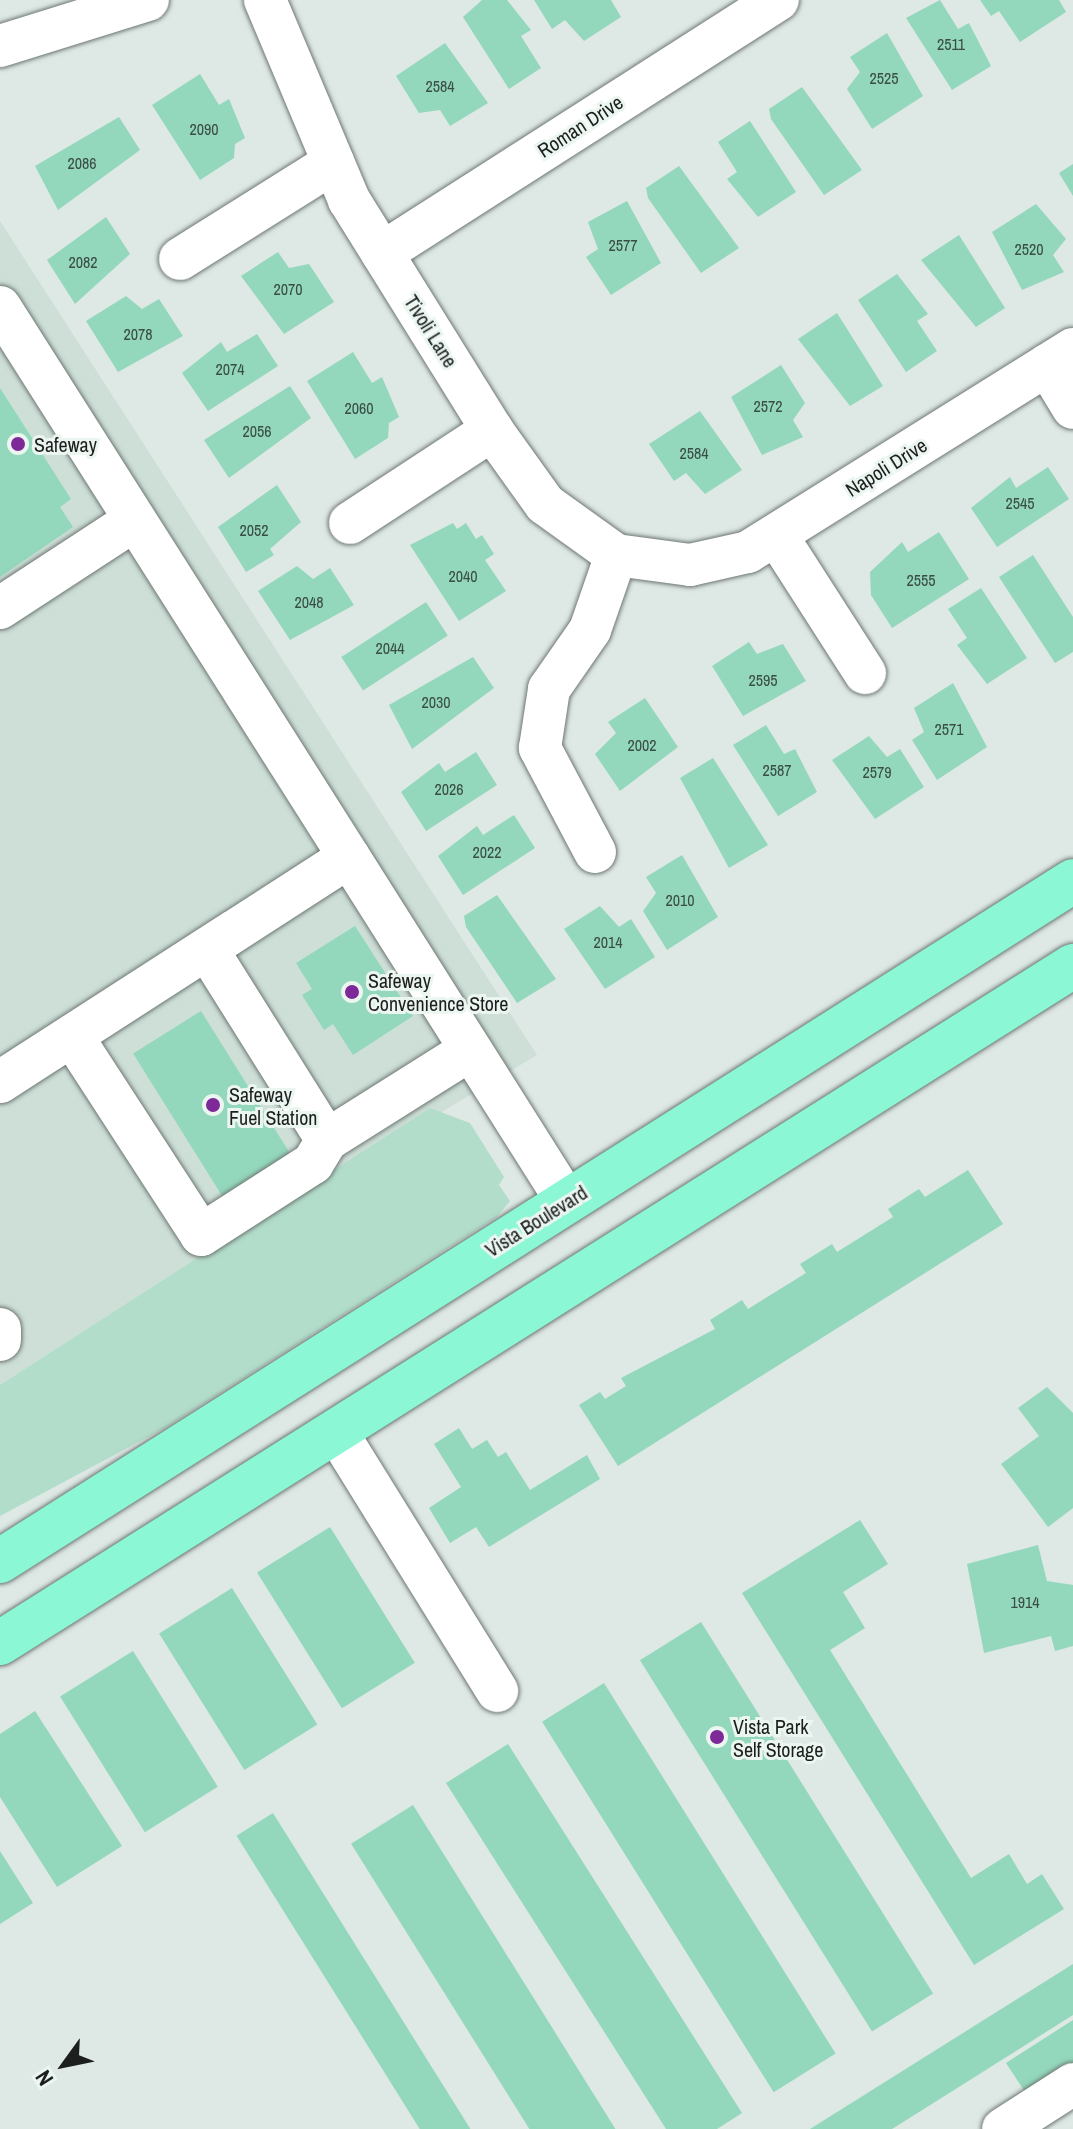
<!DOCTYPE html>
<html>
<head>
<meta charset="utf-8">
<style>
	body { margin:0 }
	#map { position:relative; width:1073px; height:2129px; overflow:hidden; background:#dee8e4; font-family:"Archivo Narrow",sans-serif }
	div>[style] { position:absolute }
	.built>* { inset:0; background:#cddfd7 }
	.green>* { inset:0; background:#b3ddcb }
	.building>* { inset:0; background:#93d8bc; transform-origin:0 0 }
	.roads { filter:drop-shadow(0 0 2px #6e7773) drop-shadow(0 0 2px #6e7773) }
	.minor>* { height:42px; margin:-21px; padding:0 21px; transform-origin:21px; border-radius:21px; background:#fff }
	.major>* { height:44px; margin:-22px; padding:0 22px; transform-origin:22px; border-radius:22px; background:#8bf7d5 }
	.dots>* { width:22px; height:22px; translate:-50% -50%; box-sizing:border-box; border:4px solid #ecf6f1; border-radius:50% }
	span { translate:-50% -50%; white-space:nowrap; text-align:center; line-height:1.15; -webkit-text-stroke:6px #ecf6f1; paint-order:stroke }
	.number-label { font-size:16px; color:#3a4d46 }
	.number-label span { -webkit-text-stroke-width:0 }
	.street-label { font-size:20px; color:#1c1f1e }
	.poi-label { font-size:20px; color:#1c1f1e }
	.left { translate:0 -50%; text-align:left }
	.north { position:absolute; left:24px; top:2025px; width:80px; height:80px; -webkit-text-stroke:6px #ecf6f1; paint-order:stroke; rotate:237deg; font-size:22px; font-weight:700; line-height:32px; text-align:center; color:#1c1f1e }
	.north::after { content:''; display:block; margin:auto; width:28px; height:36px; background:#1c1f1e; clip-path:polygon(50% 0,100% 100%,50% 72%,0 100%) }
</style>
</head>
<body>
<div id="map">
	<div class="built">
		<i style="clip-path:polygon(0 221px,537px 1055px,435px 1116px,429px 1109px,0 1385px)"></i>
	</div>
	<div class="green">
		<i style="clip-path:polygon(430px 1108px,470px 1123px,504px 1177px,499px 1185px,510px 1201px,497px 1217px,165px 1428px,0 1516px,0 1385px)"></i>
	</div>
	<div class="building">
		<i style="clip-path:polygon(482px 0,507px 0,531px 30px,521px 36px,541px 68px,509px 89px,463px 17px)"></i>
		<i style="clip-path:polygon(534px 0,611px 0,621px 17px,584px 41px,565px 20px,552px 29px)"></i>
		<i style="clip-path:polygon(940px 0,958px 29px,969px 23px,991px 66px,952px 90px,906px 18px)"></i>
		<i style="clip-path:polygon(980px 0,1059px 0,1066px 12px,1020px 42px,999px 11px,991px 16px)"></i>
		<i style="clip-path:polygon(887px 33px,923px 96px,872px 129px,847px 89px,860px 72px,850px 57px)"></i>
		<i style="clip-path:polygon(445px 43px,488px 103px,450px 126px,440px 110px,419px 113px,396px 76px)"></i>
		<i style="clip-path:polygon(200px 74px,219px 105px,229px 99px,245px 138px,235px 144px,234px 158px,200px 180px,152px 105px)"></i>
		<i style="clip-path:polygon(802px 87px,862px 170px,824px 195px,771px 119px,769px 109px)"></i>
		<i style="clip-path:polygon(119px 117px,140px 150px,58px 210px,35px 166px)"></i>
		<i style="clip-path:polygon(750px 121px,796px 192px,758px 217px,727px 179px,737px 172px,718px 142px)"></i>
		<i style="clip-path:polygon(1073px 164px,1073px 196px,1059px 173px)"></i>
		<i style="clip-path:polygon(679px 166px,739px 248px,701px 273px,648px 198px,646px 188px)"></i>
		<i style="clip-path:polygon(627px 201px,661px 263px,611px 295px,586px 257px,598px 249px,588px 222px)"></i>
		<i style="clip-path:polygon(1036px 204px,1066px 239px,1053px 255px,1064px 272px,1022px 290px,992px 232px)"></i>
		<i style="clip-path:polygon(106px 217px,130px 254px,75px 304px,47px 260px)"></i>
		<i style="clip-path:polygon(959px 235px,1005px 308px,976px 327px,921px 260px)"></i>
		<i style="clip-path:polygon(278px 252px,289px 268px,309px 264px,334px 302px,284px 334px,241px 276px)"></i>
		<i style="clip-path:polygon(897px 274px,928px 314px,917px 321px,937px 351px,906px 372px,858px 300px)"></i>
		<i style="clip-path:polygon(126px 296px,142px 309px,159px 299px,183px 336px,118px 372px,86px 321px)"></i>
		<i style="clip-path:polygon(837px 313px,883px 386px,850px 406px,798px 339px)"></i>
		<i style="clip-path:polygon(257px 334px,278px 366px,208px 411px,182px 373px,221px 342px,227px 352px)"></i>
		<i style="clip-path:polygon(353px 352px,372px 383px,382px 377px,399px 417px,389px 423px,388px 438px,355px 459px,307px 381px)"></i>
		<i style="clip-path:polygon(781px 365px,805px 403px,793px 420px,803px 437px,762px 455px,731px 397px)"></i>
		<i style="clip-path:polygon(290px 386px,311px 418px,229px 478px,204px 440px)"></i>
		<i style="clip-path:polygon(0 388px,71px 499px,60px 507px,73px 527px,0 577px)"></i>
		<i style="clip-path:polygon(700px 411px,742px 470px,705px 494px,686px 473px,674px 481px,649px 444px)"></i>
		<i style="clip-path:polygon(1048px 467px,1069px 499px,997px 547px,971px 508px,1010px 477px,1016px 488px)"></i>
		<i style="clip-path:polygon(277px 485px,301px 522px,270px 549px,274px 555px,246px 572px,218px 527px)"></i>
		<i style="clip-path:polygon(453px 523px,457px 529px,466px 523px,476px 539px,482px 535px,494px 554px,485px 560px,506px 591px,459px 621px,410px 545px)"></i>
		<i style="clip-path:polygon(939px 532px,969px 579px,892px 628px,871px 595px,870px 572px,902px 542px,908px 552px)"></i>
		<i style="clip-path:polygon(1033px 555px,1073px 617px,1073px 652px,1055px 663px,999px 577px)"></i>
		<i style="clip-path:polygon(297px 566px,313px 579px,330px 568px,354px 605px,290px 640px,258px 591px)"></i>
		<i style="clip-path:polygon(981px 588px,1027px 658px,987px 684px,957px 645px,967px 638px,948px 609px)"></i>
		<i style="left:426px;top:602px;width:40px;height:101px;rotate:57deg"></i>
		<i style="clip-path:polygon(749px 642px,757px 654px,783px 644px,806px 681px,743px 716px,712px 666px)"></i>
		<i style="clip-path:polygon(473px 657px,494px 688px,412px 749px,389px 705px)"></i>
		<i style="clip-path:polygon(953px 683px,987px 747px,937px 780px,912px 740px,924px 732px,914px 708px)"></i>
		<i style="clip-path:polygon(645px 698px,678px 747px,620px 791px,595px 754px,616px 733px,608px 722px)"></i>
		<i style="clip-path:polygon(766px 725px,784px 754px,795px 749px,817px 792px,778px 816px,733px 745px)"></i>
		<i style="clip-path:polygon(869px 736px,887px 757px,900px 749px,924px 787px,875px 819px,832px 760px)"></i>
		<i style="clip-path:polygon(476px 752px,497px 785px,426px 831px,401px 792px,439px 763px,445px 772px)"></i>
		<i style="clip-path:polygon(713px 758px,768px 845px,729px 868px,680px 778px)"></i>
		<i style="clip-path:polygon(514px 815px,535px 848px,463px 895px,438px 856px,477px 826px,483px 835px)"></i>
		<i style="clip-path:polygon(682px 855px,718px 917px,667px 950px,643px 911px,656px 893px,646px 877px)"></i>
		<i style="clip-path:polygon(497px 895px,556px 979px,517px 1003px,466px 927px,464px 916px)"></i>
		<i style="clip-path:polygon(600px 906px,619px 927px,631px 919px,655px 957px,605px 989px,564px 929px)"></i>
		<i style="clip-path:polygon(355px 926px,413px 1016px,353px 1055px,333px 1024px,324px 1030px,302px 995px,312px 989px,296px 963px)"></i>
		<i style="left:201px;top:1011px;width:171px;height:80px;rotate:58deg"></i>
		<i style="clip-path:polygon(968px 1170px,1003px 1224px,618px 1466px,579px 1405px,600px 1392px,605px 1399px,626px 1386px,621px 1378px,715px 1329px,710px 1320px,742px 1300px,748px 1309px,806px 1273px,800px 1264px,832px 1244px,837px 1252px,893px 1217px,888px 1209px,919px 1189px,925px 1197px)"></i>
		<i style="clip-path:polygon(1047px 1387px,1073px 1413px,1073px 1508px,1048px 1527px,1001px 1464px,1039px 1436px,1018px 1408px)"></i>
		<i style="clip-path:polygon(459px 1428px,472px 1449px,487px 1440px,498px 1457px,506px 1452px,530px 1490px,587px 1455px,600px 1479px,489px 1547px,476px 1527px,450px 1543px,429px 1508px,461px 1487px,434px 1444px)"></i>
		<i style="clip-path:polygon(860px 1520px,888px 1564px,843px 1592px,865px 1628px,830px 1650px,971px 1878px,1009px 1854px,1027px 1884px,1042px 1874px,1064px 1909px,974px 1965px,742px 1593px)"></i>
		<i style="left:330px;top:1527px;width:160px;height:86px;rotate:58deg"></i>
		<i style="clip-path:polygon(1038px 1545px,1047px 1581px,1073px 1585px,1073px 1646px,1055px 1651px,1051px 1636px,984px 1653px,967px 1564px)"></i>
		<i style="left:232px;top:1588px;width:161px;height:86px;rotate:58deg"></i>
		<i style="left:701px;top:1622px;width:438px;height:72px;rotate:58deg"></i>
		<i style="left:133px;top:1651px;width:160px;height:86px;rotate:58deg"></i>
		<i style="left:604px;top:1683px;width:437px;height:73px;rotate:58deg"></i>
		<i style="clip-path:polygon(35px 1711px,122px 1846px,57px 1887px,0 1797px,0 1734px)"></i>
		<i style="clip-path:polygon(508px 1744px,742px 2113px,717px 2129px,666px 2129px,446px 1783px)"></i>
		<i style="left:413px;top:1805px;width:383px;height:73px;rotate:58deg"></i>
		<i style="left:273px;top:1813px;width:374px;height:43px;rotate:58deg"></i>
		<i style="clip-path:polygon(0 1851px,33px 1903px,0 1924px)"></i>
		<i style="clip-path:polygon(1073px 1964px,1073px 2015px,892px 2129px,810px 2129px)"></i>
		<i style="clip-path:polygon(1073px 2020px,1073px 2071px,1029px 2098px,1006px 2063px)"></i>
	</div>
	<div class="roads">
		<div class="minor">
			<i style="left:265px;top:0;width:217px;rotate:67.2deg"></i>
			<i style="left:349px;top:200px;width:271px;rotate:58.1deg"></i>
			<i style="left:492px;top:430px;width:91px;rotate:54.4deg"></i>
			<i style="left:545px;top:504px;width:87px;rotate:35.7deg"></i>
			<i style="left:616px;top:555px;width:75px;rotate:7.7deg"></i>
			<i style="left:690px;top:565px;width:59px;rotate:-12.6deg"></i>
			<i style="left:748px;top:552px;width:383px;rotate:-32deg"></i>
			<i style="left:0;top:46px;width:155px;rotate:-17.3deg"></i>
			<i style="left:382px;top:253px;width:470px;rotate:-32.6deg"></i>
			<i style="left:180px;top:259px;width:181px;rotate:-32.1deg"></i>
			<i style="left:0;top:307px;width:651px;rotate:57.6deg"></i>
			<i style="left:1047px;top:365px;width:50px;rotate:58.8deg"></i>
			<i style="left:350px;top:523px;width:170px;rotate:-33.2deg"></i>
			<i style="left:777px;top:536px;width:163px;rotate:57.3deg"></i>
			<i style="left:0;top:608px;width:158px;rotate:-33.1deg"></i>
			<i style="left:595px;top:852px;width:118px;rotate:-117.9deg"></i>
			<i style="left:540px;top:748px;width:60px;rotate:-81.3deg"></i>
			<i style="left:549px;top:689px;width:72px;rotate:-55.2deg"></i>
			<i style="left:590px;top:630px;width:79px;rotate:-70.9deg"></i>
			<i style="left:207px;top:949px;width:226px;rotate:57.9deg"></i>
			<i style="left:327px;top:1140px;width:169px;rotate:-32.2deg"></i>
			<i style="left:72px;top:1036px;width:237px;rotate:57deg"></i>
			<i style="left:201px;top:1235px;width:133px;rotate:-32.7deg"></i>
			<i style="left:313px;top:1163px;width:27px;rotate:-59deg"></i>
			<i style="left:0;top:1082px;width:415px;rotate:-32.8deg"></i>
			<i style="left:349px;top:857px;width:408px;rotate:57.7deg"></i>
			<i style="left:0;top:1329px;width:11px;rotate:90deg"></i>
			<i style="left:336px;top:1431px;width:306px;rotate:58.2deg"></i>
			<i style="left:1003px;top:2129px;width:83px;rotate:-32.7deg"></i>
		</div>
		<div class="major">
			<i style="left:0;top:1561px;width:1270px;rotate:-32.36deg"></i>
			<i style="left:0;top:1643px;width:1269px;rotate:-32.25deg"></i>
		</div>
	</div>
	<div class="dots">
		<i style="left:18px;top:444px;background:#7e2998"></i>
		<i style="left:352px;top:992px;background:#7e2998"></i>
		<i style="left:213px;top:1105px;background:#7e2998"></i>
		<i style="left:717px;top:1737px;background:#7e2998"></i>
	</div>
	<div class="number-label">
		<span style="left:951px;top:44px">2511</span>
		<span style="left:884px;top:78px">2525</span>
		<span style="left:440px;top:86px">2584</span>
		<span style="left:204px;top:129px">2090</span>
		<span style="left:82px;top:163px">2086</span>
		<span style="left:623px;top:245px">2577</span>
		<span style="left:1029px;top:249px">2520</span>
		<span style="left:83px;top:262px">2082</span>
		<span style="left:288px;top:289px">2070</span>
		<span style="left:138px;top:334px">2078</span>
		<span style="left:230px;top:369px">2074</span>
		<span style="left:768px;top:406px">2572</span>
		<span style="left:359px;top:408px">2060</span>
		<span style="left:257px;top:431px">2056</span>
		<span style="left:694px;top:453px">2584</span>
		<span style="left:1020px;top:503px">2545</span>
		<span style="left:254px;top:530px">2052</span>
		<span style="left:463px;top:576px">2040</span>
		<span style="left:921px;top:580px">2555</span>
		<span style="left:309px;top:602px">2048</span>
		<span style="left:390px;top:648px">2044</span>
		<span style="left:763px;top:680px">2595</span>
		<span style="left:436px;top:702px">2030</span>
		<span style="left:949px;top:729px">2571</span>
		<span style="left:642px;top:745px">2002</span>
		<span style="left:777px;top:770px">2587</span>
		<span style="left:877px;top:772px">2579</span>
		<span style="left:449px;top:789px">2026</span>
		<span style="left:487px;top:852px">2022</span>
		<span style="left:680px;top:900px">2010</span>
		<span style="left:608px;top:942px">2014</span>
		<span style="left:1025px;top:1602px">1914</span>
	</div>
	<div class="street-label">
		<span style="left:580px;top:126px;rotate:-33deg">Roman Drive</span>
		<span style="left:431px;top:331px;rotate:58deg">Tivoli Lane</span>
		<span style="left:886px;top:467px;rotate:-32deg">Napoli Drive</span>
		<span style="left:536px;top:1221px;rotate:-32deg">Vista Boulevard</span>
	</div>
	<div class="poi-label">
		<span class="left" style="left:34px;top:444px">Safeway</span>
		<span class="left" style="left:368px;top:992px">Safeway<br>Convenience Store</span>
		<span class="left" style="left:229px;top:1106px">Safeway<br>Fuel Station</span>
		<span class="left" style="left:733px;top:1738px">Vista Park<br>Self Storage</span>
	</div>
	<div class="north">N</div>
</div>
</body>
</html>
